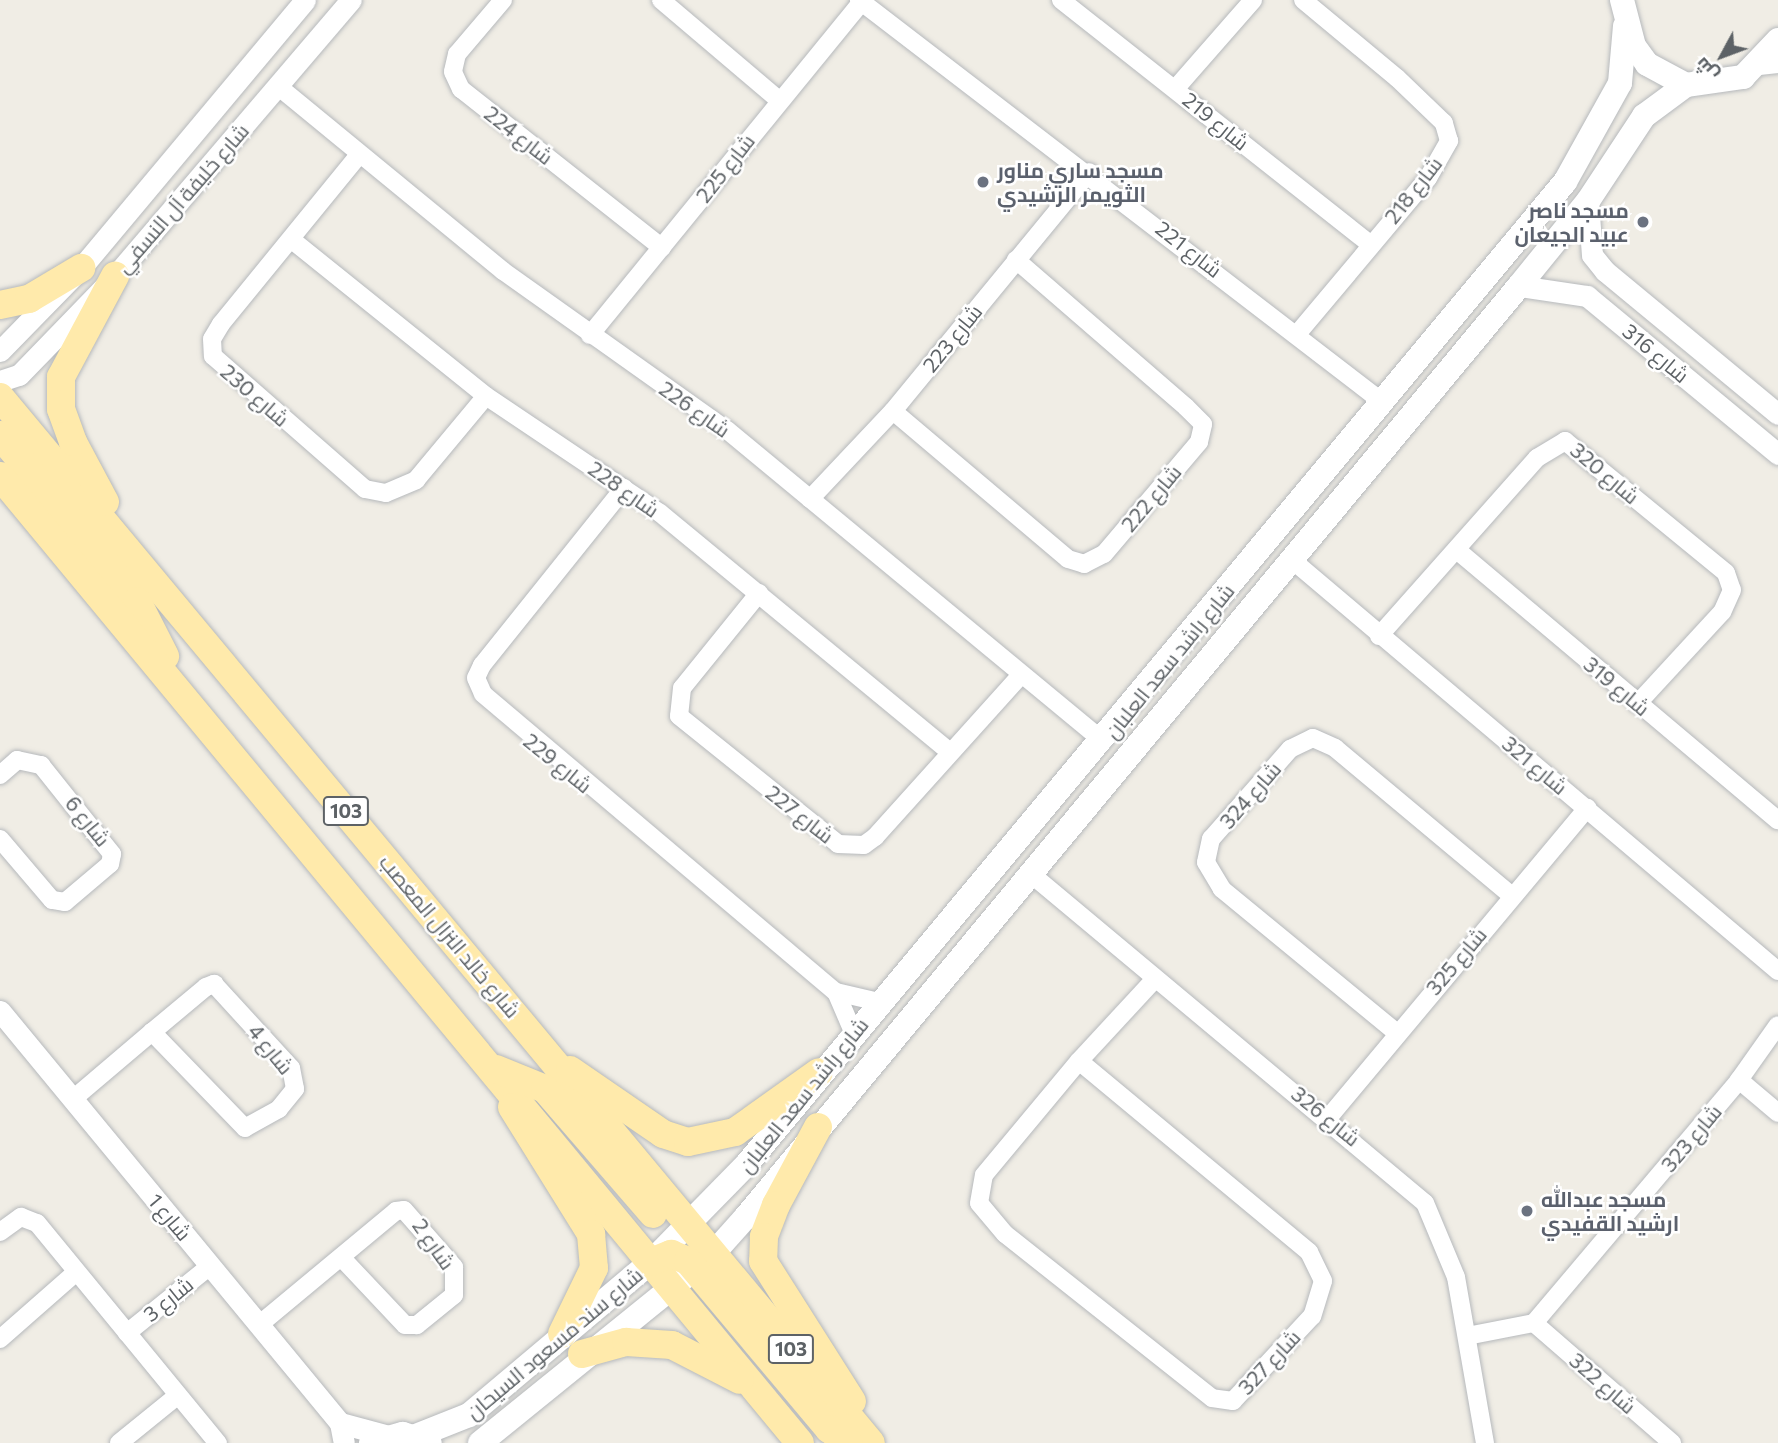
<!DOCTYPE html>
<html>
<head>
<meta charset="utf-8">
<style>
	body { margin:0 }
	#map { position:relative; width:1778px; height:1443px; overflow:hidden; background:#f0ede5; font-family:Commissioner,Cairo,sans-serif }
	div>[style] { position:absolute }
	.roads { filter:drop-shadow(0 0 2px #b6b9bc) drop-shadow(0 0 2px #b6b9bc) }
	.minor>* { height:18px; margin:-9px; padding:0 9px; transform-origin:9px; border-radius:9px; background:#fff }
	.tertiary>* { height:21px; margin:-10.5px; padding:0 10.5px; transform-origin:10.5px; border-radius:10.5px; background:#fff }
	.secondary>* { height:24px; margin:-12px; padding:0 12px; transform-origin:12px; border-radius:12px; background:#fff }
	.primary>* { height:28px; margin:-14px; padding:0 14px; transform-origin:14px; border-radius:14px; background:#ffeaab }
	.dots>* { width:19px; height:19px; translate:-50% -50%; box-sizing:border-box; border:4px solid #fff; border-radius:50% }
	span { translate:-50% -50%; white-space:nowrap; text-align:center; line-height:1.15; -webkit-text-stroke:5px #fff; paint-order:stroke }
	.shield-label span { padding:2px 5px; background:#fff; border:2px solid; border-radius:5px; -webkit-text-stroke-width:0 }
	.shield-label { font-size:19px; color:#5d6266; font-weight:700 }
	.street-label { font-size:21px; color:#5d6266 }
	.worship-label { font-size:21px; color:#5b616d; font-weight:700 }
	.left { translate:0 -50%; text-align:left }
	.right { translate:-100% -50%; text-align:right }
	.north { position:absolute; left:1687px; top:21px; width:70px; height:70px; -webkit-text-stroke:5px #fff; paint-order:stroke; rotate:229deg; font-size:19px; font-weight:700; line-height:28px; text-align:center; color:#5d6266 }
	.north::after { content:''; display:block; margin:auto; width:24px; height:32px; background:#5d6266; clip-path:polygon(50% 0,100% 100%,50% 72%,0 100%) }
</style>
</head>
<body>
<div id="map">
	<div class="roads">
		<div class="minor">
			<i style="left:503px;top:0;width:71px;rotate:130.4deg"></i>
			<i style="left:457px;top:54px;width:18px;rotate:103deg"></i>
			<i style="left:453px;top:72px;width:19px;rotate:65deg"></i>
			<i style="left:461px;top:89px;width:256px;rotate:38.3deg"></i>
			<i style="left:661px;top:0;width:155px;rotate:40.3deg"></i>
			<i style="left:859px;top:0;width:658px;rotate:37.53deg"></i>
			<i style="left:1061px;top:0;width:394px;rotate:38.3deg"></i>
			<i style="left:1759px;top:66px;width:19px;rotate:-6deg"></i>
			<i style="left:279px;top:87px;width:290px;rotate:39.4deg"></i>
			<i style="left:503px;top:271px;width:275px;rotate:35.4deg"></i>
			<i style="left:727px;top:430px;width:488px;rotate:39.6deg"></i>
			<i style="left:1176px;top:88px;width:117px;rotate:-48.8deg"></i>
			<i style="left:358px;top:156px;width:217px;rotate:129.2deg"></i>
			<i style="left:221px;top:324px;width:17px;rotate:121deg"></i>
			<i style="left:212px;top:339px;width:17px;rotate:87deg"></i>
			<i style="left:213px;top:356px;width:202px;rotate:41.2deg"></i>
			<i style="left:365px;top:489px;width:21px;rotate:11deg"></i>
			<i style="left:386px;top:493px;width:33px;rotate:-23deg"></i>
			<i style="left:416px;top:480px;width:109px;rotate:-50.2deg"></i>
			<i style="left:292px;top:240px;width:249px;rotate:38.8deg"></i>
			<i style="left:486px;top:396px;width:210px;rotate:33.9deg"></i>
			<i style="left:660px;top:513px;width:373px;rotate:39.5deg"></i>
			<i style="left:1298px;top:333px;width:202px;rotate:-50deg"></i>
			<i style="left:1428px;top:178px;width:43px;rotate:-60.4deg"></i>
			<i style="left:1449px;top:141px;width:19px;rotate:-106deg"></i>
			<i style="left:1444px;top:123px;width:65px;rotate:-136.2deg"></i>
			<i style="left:1397px;top:78px;width:122px;rotate:-140.3deg"></i>
			<i style="left:590px;top:335px;width:430px;rotate:-50.8deg"></i>
			<i style="left:893px;top:411px;width:229px;rotate:40.2deg"></i>
			<i style="left:1068px;top:559px;width:17px;rotate:17deg"></i>
			<i style="left:1084px;top:564px;width:22px;rotate:-27deg"></i>
			<i style="left:1104px;top:554px;width:147px;rotate:-49.7deg"></i>
			<i style="left:1199px;top:442px;width:18px;rotate:-77deg"></i>
			<i style="left:1203px;top:424px;width:24px;rotate:-135deg"></i>
			<i style="left:1186px;top:407px;width:225px;rotate:-139.1deg"></i>
			<i style="left:624px;top:488px;width:227px;rotate:128.7deg"></i>
			<i style="left:482px;top:665px;width:14px;rotate:115deg"></i>
			<i style="left:476px;top:678px;width:17px;rotate:66deg"></i>
			<i style="left:483px;top:694px;width:462px;rotate:40.2deg"></i>
			<i style="left:836px;top:992px;width:44px;rotate:13.1deg"></i>
			<i style="left:810px;top:499px;width:121px;rotate:-46.7deg"></i>
			<i style="left:893px;top:411px;width:309px;rotate:-50.6deg"></i>
			<i style="left:1458px;top:551px;width:418px;rotate:40.1deg"></i>
			<i style="left:1291px;top:559px;width:638px;rotate:40.23deg"></i>
			<i style="left:759px;top:593px;width:122px;rotate:129deg"></i>
			<i style="left:682px;top:688px;width:28px;rotate:96deg"></i>
			<i style="left:679px;top:716px;width:204px;rotate:38.8deg"></i>
			<i style="left:838px;top:844px;width:26px;rotate:2deg"></i>
			<i style="left:864px;top:845px;width:14px;rotate:-36deg"></i>
			<i style="left:875px;top:837px;width:218px;rotate:-48deg"></i>
			<i style="left:1379px;top:636px;width:238px;rotate:-48.4deg"></i>
			<i style="left:1537px;top:458px;width:33px;rotate:-31deg"></i>
			<i style="left:1565px;top:441px;width:208px;rotate:39.3deg"></i>
			<i style="left:1726px;top:573px;width:18px;rotate:71deg"></i>
			<i style="left:1732px;top:590px;width:24px;rotate:114deg"></i>
			<i style="left:1722px;top:612px;width:125px;rotate:132.7deg"></i>
			<i style="left:0;top:775px;width:23px;rotate:-41deg"></i>
			<i style="left:17px;top:760px;width:25px;rotate:12deg"></i>
			<i style="left:41px;top:765px;width:114px;rotate:51.4deg"></i>
			<i style="left:112px;top:854px;width:10px;rotate:101deg"></i>
			<i style="left:110px;top:864px;width:59px;rotate:139.8deg"></i>
			<i style="left:65px;top:902px;width:13px;rotate:-171deg"></i>
			<i style="left:52px;top:900px;width:80px;rotate:-130.4deg"></i>
			<i style="left:1031px;top:874px;width:513px;rotate:39.86deg"></i>
			<i style="left:1425px;top:1203px;width:80px;rotate:67.3deg"></i>
			<i style="left:1456px;top:1277px;width:169px;rotate:80.1deg"></i>
			<i style="left:836px;top:992px;width:46px;rotate:66.8deg"></i>
			<i style="left:1397px;top:1033px;width:227px;rotate:-140.6deg"></i>
			<i style="left:1222px;top:889px;width:31px;rotate:-121deg"></i>
			<i style="left:1206px;top:862px;width:24px;rotate:-78deg"></i>
			<i style="left:1211px;top:839px;width:120px;rotate:-48.7deg"></i>
			<i style="left:1290px;top:749px;width:25px;rotate:-26deg"></i>
			<i style="left:1313px;top:738px;width:24px;rotate:24deg"></i>
			<i style="left:1335px;top:748px;width:229px;rotate:39.9deg"></i>
			<i style="left:1079px;top:1061px;width:299px;rotate:39.7deg"></i>
			<i style="left:1309px;top:1252px;width:32px;rotate:64deg"></i>
			<i style="left:1323px;top:1281px;width:37px;rotate:107deg"></i>
			<i style="left:1312px;top:1316px;width:116px;rotate:132.9deg"></i>
			<i style="left:1233px;top:1401px;width:21px;rotate:-172deg"></i>
			<i style="left:1212px;top:1398px;width:264px;rotate:-141.6deg"></i>
			<i style="left:1005px;top:1234px;width:40px;rotate:-130deg"></i>
			<i style="left:979px;top:1203px;width:28px;rotate:-80deg"></i>
			<i style="left:984px;top:1175px;width:148px;rotate:-50.2deg"></i>
			<i style="left:1079px;top:1061px;width:110px;rotate:-47.2deg"></i>
			<i style="left:1739px;top:1080px;width:51px;rotate:40.2deg"></i>
			<i style="left:73px;top:1099px;width:104px;rotate:-40.3deg"></i>
			<i style="left:152px;top:1032px;width:70px;rotate:-39.8deg"></i>
			<i style="left:206px;top:987px;width:9px;rotate:-21deg"></i>
			<i style="left:214px;top:984px;width:114px;rotate:47.5deg"></i>
			<i style="left:291px;top:1068px;width:21px;rotate:79deg"></i>
			<i style="left:295px;top:1089px;width:26px;rotate:129deg"></i>
			<i style="left:279px;top:1109px;width:39px;rotate:151deg"></i>
			<i style="left:245px;top:1128px;width:134px;rotate:-134.1deg"></i>
			<i style="left:1329px;top:1117px;width:403px;rotate:-50.1deg"></i>
			<i style="left:0;top:1232px;width:26px;rotate:-36deg"></i>
			<i style="left:21px;top:1217px;width:17px;rotate:21deg"></i>
			<i style="left:37px;top:1223px;width:285px;rotate:50.6deg"></i>
			<i style="left:1534px;top:1323px;width:183px;rotate:41deg"></i>
			<i style="left:260px;top:1324px;width:177px;rotate:-39.7deg"></i>
			<i style="left:396px;top:1211px;width:8px;rotate:-7deg"></i>
			<i style="left:404px;top:1210px;width:76px;rotate:48.7deg"></i>
			<i style="left:454px;top:1267px;width:28px;rotate:90deg"></i>
			<i style="left:454px;top:1295px;width:48px;rotate:141deg"></i>
			<i style="left:417px;top:1325px;width:12px;rotate:180deg"></i>
			<i style="left:405px;top:1325px;width:93px;rotate:-133.3deg"></i>
			<i style="left:127px;top:1333px;width:107px;rotate:-38.9deg"></i>
			<i style="left:1467px;top:1336px;width:68px;rotate:-11deg"></i>
			<i style="left:1534px;top:1323px;width:318px;rotate:-49.8deg"></i>
			<i style="left:1739px;top:1080px;width:67px;rotate:-54.7deg"></i>
			<i style="left:0;top:1339px;width:100px;rotate:-41.3deg"></i>
			<i style="left:119px;top:1443px;width:75px;rotate:-39deg"></i>
		</div>
		<div class="tertiary">
			<i style="left:1588px;top:201px;width:54px;rotate:85.8deg"></i>
			<i style="left:1592px;top:255px;width:21px;rotate:51deg"></i>
			<i style="left:1605px;top:271px;width:224px;rotate:39.6deg"></i>
			<i style="left:1519px;top:286px;width:69px;rotate:8.4deg"></i>
			<i style="left:1587px;top:296px;width:248px;rotate:39.6deg"></i>
			<i style="left:0;top:351px;width:116px;rotate:-45.7deg"></i>
			<i style="left:81px;top:268px;width:349px;rotate:-50.1deg"></i>
			<i style="left:0;top:381px;width:20px;rotate:-18deg"></i>
			<i style="left:19px;top:375px;width:138px;rotate:-45.9deg"></i>
			<i style="left:115px;top:276px;width:363px;rotate:-49.5deg"></i>
			<i style="left:0;top:1011px;width:534px;rotate:50.47deg"></i>
			<i style="left:340px;top:1423px;width:20px;rotate:79deg"></i>
			<i style="left:340px;top:1423px;width:51px;rotate:14.9deg"></i>
		</div>
		<div class="secondary">
			<i style="left:1622px;top:0;width:48px;rotate:75.4deg"></i>
			<i style="left:1634px;top:46px;width:22px;rotate:54deg"></i>
			<i style="left:1647px;top:64px;width:44px;rotate:28.3deg"></i>
			<i style="left:1686px;top:85px;width:58px;rotate:-8deg"></i>
			<i style="left:1743px;top:77px;width:51px;rotate:-46.6deg"></i>
			<i style="left:416px;top:1436px;width:57px;rotate:-21.6deg"></i>
			<i style="left:469px;top:1415px;width:238px;rotate:-40.1deg"></i>
			<i style="left:651px;top:1262px;width:137px;rotate:-45.6deg"></i>
			<i style="left:747px;top:1164px;width:1278px;rotate:-50.21deg"></i>
			<i style="left:1565px;top:182px;width:113px;rotate:-60.9deg"></i>
			<i style="left:1620px;top:83px;width:57px;rotate:-85deg"></i>
			<i style="left:371px;top:1443px;width:33px;rotate:-16deg"></i>
			<i style="left:403px;top:1434px;width:28px;rotate:18deg"></i>
			<i style="left:480px;top:1443px;width:297px;rotate:-39deg"></i>
			<i style="left:711px;top:1256px;width:51px;rotate:-48.2deg"></i>
			<i style="left:745px;top:1218px;width:1211px;rotate:-50.29deg"></i>
			<i style="left:1519px;top:286px;width:109px;rotate:-50.9deg"></i>
			<i style="left:1588px;top:201px;width:102px;rotate:-56.6deg"></i>
			<i style="left:1644px;top:116px;width:52px;rotate:-36.4deg"></i>
		</div>
		<div class="primary">
			<i style="left:0;top:305px;width:30px;rotate:-12deg"></i>
			<i style="left:29px;top:299px;width:61px;rotate:-30.8deg"></i>
			<i style="left:0;top:397px;width:1361px;rotate:50.22deg"></i>
			<i style="left:0;top:435px;width:215px;rotate:50.5deg"></i>
			<i style="left:137px;top:601px;width:62px;rotate:63deg"></i>
			<i style="left:0;top:476px;width:1255px;rotate:50.4deg"></i>
			<i style="left:105px;top:502px;width:68px;rotate:-118.1deg"></i>
			<i style="left:73px;top:442px;width:35px;rotate:-110deg"></i>
			<i style="left:61px;top:409px;width:32px;rotate:-90deg"></i>
			<i style="left:61px;top:377px;width:115px;rotate:-61.9deg"></i>
			<i style="left:496px;top:1069px;width:53px;rotate:22.2deg"></i>
			<i style="left:545px;top:1089px;width:165px;rotate:49.2deg"></i>
			<i style="left:570px;top:1070px;width:113px;rotate:34.5deg"></i>
			<i style="left:663px;top:1134px;width:26px;rotate:18deg"></i>
			<i style="left:688px;top:1142px;width:48px;rotate:-12deg"></i>
			<i style="left:735px;top:1132px;width:103px;rotate:-35.5deg"></i>
			<i style="left:512px;top:1107px;width:150px;rotate:58.1deg"></i>
			<i style="left:591px;top:1234px;width:34px;rotate:85deg"></i>
			<i style="left:594px;top:1268px;width:73px;rotate:115.9deg"></i>
			<i style="left:818px;top:1127px;width:89px;rotate:118.3deg"></i>
			<i style="left:776px;top:1205px;width:34px;rotate:111deg"></i>
			<i style="left:764px;top:1237px;width:24px;rotate:92deg"></i>
			<i style="left:763px;top:1261px;width:166px;rotate:57.6deg"></i>
			<i style="left:651px;top:1262px;width:22px;rotate:-22deg"></i>
			<i style="left:671px;top:1254px;width:18px;rotate:22deg"></i>
			<i style="left:688px;top:1261px;width:219px;rotate:50deg"></i>
			<i style="left:829px;top:1429px;width:24px;rotate:35deg"></i>
			<i style="left:582px;top:1354px;width:46px;rotate:-15.3deg"></i>
			<i style="left:626px;top:1342px;width:46px;rotate:3.7deg"></i>
			<i style="left:672px;top:1345px;width:76px;rotate:27.2deg"></i>
		</div>
	</div>
	<div class="dots">
		<i style="left:983px;top:182px;background:#6b7280"></i>
		<i style="left:1643px;top:222px;background:#6b7280"></i>
		<i style="left:1527px;top:1211px;background:#6b7280"></i>
	</div>
	<div class="shield-label">
		<span style="left:346px;top:811px">103</span>
		<span style="left:791px;top:1349px">103</span>
	</div>
	<div class="street-label">
		<span style="left:1216px;top:121px;rotate:39deg">شارع 219</span>
		<span style="left:519px;top:135px;rotate:38deg">شارع 224</span>
		<span style="left:725px;top:168px;rotate:-52deg">شارع 225</span>
		<span style="left:1413px;top:190px;rotate:-52deg">شارع 218</span>
		<span style="left:182px;top:198px;rotate:-49deg">شارع خليفة آل النسفي</span>
		<span style="left:1189px;top:249px;rotate:38deg">شارع 221</span>
		<span style="left:952px;top:338px;rotate:-51deg">شارع 223</span>
		<span style="left:1656px;top:353px;rotate:40deg">شارع 316</span>
		<span style="left:255px;top:395px;rotate:41deg">شارع 230</span>
		<span style="left:695px;top:409px;rotate:35deg">شارع 226</span>
		<span style="left:1605px;top:473px;rotate:40deg">شارع 320</span>
		<span style="left:624px;top:489px;rotate:35deg">شارع 228</span>
		<span style="left:1151px;top:498px;rotate:-50deg">شارع 222</span>
		<span style="left:1169px;top:661px;rotate:-51deg">شارع راشد سعد العلبان</span>
		<span style="left:1617px;top:686px;rotate:40deg">شارع 319</span>
		<span style="left:558px;top:763px;rotate:39deg">شارع 229</span>
		<span style="left:1535px;top:765px;rotate:40deg">شارع 321</span>
		<span style="left:1250px;top:795px;rotate:-49deg">شارع 324</span>
		<span style="left:800px;top:814px;rotate:38deg">شارع 227</span>
		<span style="left:88px;top:821px;rotate:51deg">شارع 6</span>
		<span style="left:450px;top:936px;rotate:50deg">شارع خالد النزال المعصب</span>
		<span style="left:1456px;top:961px;rotate:-50deg">شارع 325</span>
		<span style="left:271px;top:1049px;rotate:51deg">شارع 4</span>
		<span style="left:803px;top:1095px;rotate:-51deg">شارع راشد سعد العلبان</span>
		<span style="left:1326px;top:1116px;rotate:39deg">شارع 326</span>
		<span style="left:1691px;top:1138px;rotate:-50deg">شارع 323</span>
		<span style="left:170px;top:1217px;rotate:50deg">شارع 1</span>
		<span style="left:434px;top:1244px;rotate:55deg">شارع 2</span>
		<span style="left:168px;top:1299px;rotate:-39deg">شارع 3</span>
		<span style="left:554px;top:1343px;rotate:-40deg">شارع سند مسعود السيحان</span>
		<span style="left:1269px;top:1362px;rotate:-47deg">شارع 327</span>
		<span style="left:1603px;top:1383px;rotate:41deg">شارع 322</span>
	</div>
	<div class="worship-label">
		<span class="left" style="left:997px;top:182px">مسجد ساري مناور<br>الثويمر الرشيدي</span>
		<span class="right" style="left:1629px;top:222px">مسجد ناصر<br>عبيد الجيعان</span>
		<span class="left" style="left:1541px;top:1211px">مسجد عبدالله<br>ارشيد القفيدي</span>
	</div>
	<div class="north">ش</div>
</div>
</body>
</html>
